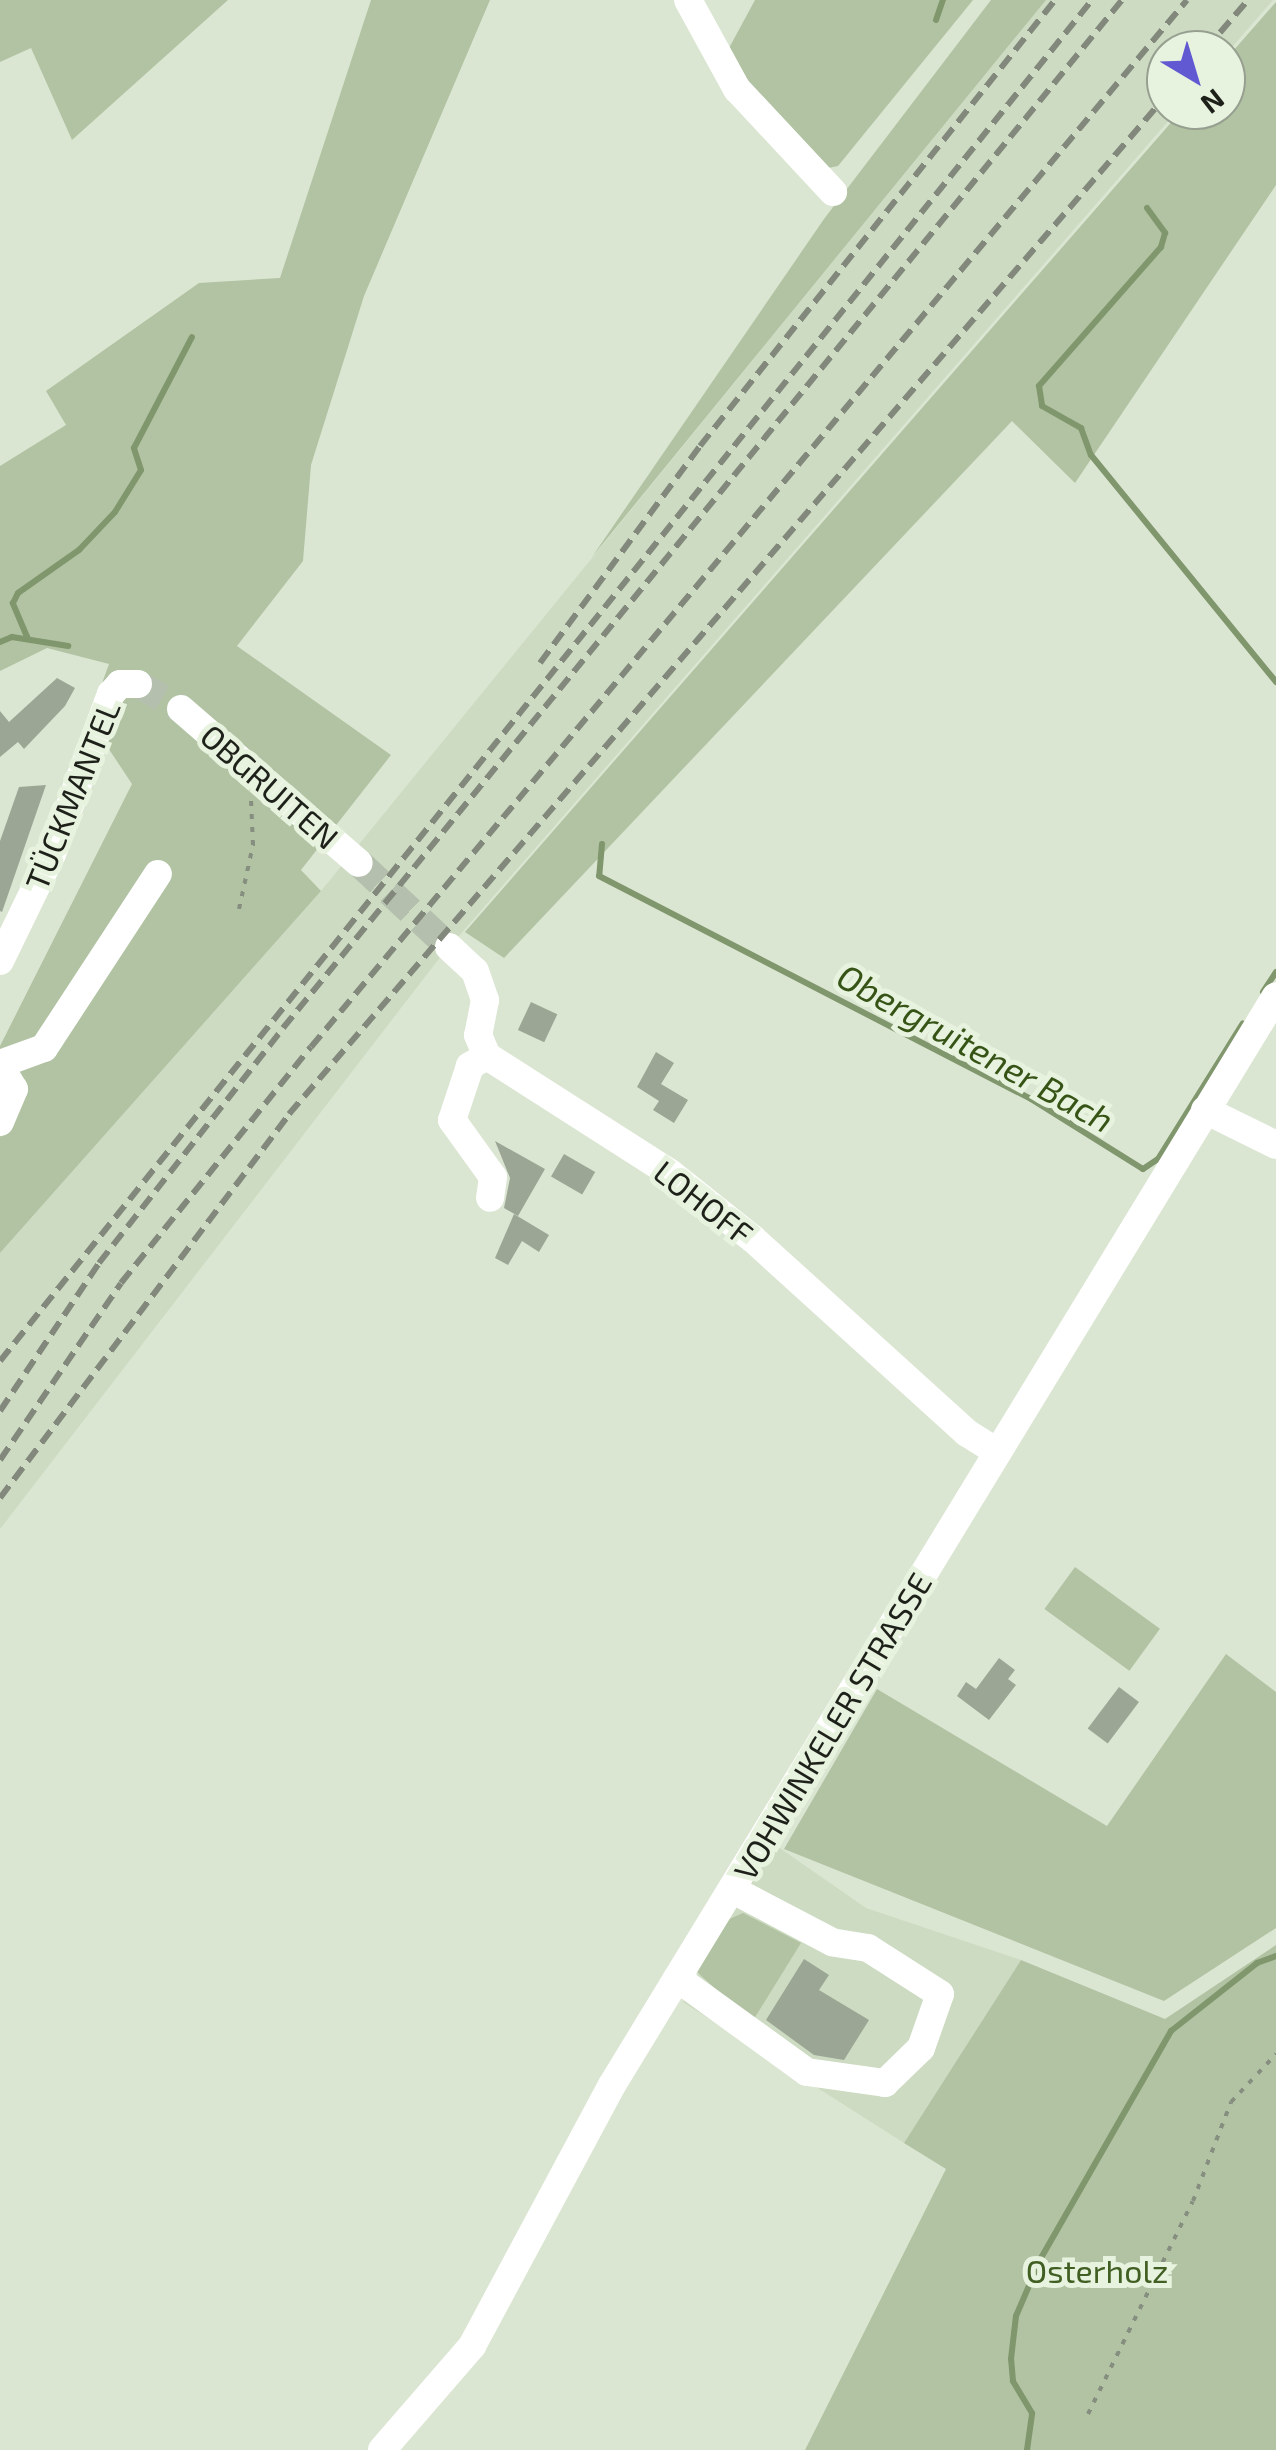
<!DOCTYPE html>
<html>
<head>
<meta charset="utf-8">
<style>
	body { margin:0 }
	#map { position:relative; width:1276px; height:2450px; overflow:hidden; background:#dbe6d2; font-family:"Exo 2",sans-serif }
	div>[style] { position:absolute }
	.built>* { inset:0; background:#cddbc2 }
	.green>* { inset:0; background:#b1c3a2; transform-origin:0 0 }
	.stream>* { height:6px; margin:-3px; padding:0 3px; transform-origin:3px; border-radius:3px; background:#80966d }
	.building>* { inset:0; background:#9ca694; transform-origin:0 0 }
	.minor-tunnel>* { height:28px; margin-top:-14px; transform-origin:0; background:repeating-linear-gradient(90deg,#b5bfad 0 28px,transparent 0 42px) }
	.path>* { height:4px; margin-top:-2px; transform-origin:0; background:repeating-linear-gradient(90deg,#868e80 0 5px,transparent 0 13px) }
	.minor>* { height:28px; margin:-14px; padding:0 14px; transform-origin:14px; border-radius:14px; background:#fff }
	.rail>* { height:6px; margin-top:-3px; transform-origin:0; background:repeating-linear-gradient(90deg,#82897c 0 15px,transparent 0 23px) }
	span { translate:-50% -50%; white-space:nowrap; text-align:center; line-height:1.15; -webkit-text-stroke:10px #e8f3df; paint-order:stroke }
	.street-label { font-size:32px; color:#1d211a }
	.park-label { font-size:32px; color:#415f23 }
	.water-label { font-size:35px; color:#375417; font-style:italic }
	.north { position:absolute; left:1146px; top:30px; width:100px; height:100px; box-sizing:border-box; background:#e8f3df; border:2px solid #979f90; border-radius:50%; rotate:142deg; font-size:28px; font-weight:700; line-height:40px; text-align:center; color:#1d211a }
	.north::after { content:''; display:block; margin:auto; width:35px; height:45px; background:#6159d2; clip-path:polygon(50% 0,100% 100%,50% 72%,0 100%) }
</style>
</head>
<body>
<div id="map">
	<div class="built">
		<i style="clip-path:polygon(1046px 0,1273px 0,1226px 54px,1166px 50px,1166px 110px,1178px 110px,438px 960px,0 1529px,0 1253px,321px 891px)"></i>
		<i style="clip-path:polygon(771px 1842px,866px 1908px,1021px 1960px,904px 2143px,683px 2002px)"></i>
	</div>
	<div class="green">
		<i style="clip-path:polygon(0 0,228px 0,72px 140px,31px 48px,0 62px)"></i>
		<i style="clip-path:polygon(371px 0,490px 0,364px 296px,311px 465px,303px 561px,237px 646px,391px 755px,301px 870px,321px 891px,0 1253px,0 1046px,132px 784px,89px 719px,109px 664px,47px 648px,0 671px,0 466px,66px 425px,46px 391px,199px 283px,280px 278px)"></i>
		<i style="clip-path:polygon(755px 0,973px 0,838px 166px,823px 169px,722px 61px)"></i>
		<i style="clip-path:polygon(991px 0,1046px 0,592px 557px,824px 219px)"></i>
		<i style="clip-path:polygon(1276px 2px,1276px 185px,1075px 483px,1012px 421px,504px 958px,465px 932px,1182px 110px,1226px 110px,1226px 59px)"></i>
		<i style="left:1075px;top:1567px;width:105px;height:52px;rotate:36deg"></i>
		<i style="clip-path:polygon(1226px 1654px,1276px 1692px,1276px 1928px,1164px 2001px,784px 1849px,877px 1689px,1107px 1826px)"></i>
		<i style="clip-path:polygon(743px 1913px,801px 1943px,752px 2022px,697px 1972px,725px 1921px)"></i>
		<i style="clip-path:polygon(1276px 1945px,1276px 2450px,805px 2450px,946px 2169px,904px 2143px,1021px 1960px,1165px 2019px)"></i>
	</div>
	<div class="stream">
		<i style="left:936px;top:20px;width:21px;rotate:-71deg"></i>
		<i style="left:1147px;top:208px;width:31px;rotate:54deg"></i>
		<i style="left:1165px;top:233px;width:15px;rotate:106deg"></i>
		<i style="left:1161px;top:247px;width:185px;rotate:131.3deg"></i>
		<i style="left:1039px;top:386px;width:20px;rotate:81deg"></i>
		<i style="left:1042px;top:406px;width:45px;rotate:29.4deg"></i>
		<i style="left:1081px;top:428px;width:29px;rotate:70deg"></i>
		<i style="left:1091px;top:455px;width:293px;rotate:50.8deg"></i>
		<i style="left:28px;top:639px;width:39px;rotate:-113deg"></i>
		<i style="left:13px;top:603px;width:11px;rotate:-63deg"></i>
		<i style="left:18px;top:593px;width:75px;rotate:-35.2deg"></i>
		<i style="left:79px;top:550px;width:52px;rotate:-46.5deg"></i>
		<i style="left:115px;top:512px;width:49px;rotate:-58.2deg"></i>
		<i style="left:141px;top:470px;width:23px;rotate:-108deg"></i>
		<i style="left:134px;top:448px;width:125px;rotate:-62.4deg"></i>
		<i style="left:0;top:642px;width:13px;rotate:-23deg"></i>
		<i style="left:12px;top:637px;width:57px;rotate:9.1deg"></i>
		<i style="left:602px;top:844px;width:32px;rotate:95deg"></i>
		<i style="left:599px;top:876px;width:486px;rotate:27.3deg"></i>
		<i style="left:1031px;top:1099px;width:132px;rotate:32deg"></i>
		<i style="left:1143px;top:1169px;width:18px;rotate:-34deg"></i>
		<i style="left:1158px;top:1159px;width:160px;rotate:-58deg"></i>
		<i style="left:1263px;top:992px;width:24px;rotate:-57deg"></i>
		<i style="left:1027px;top:2450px;width:37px;rotate:-82deg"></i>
		<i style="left:1032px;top:2413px;width:37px;rotate:-121deg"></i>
		<i style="left:1013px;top:2381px;width:22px;rotate:-95deg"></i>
		<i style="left:1011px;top:2359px;width:43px;rotate:-83.4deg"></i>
		<i style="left:1016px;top:2316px;width:63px;rotate:-66.7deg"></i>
		<i style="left:1041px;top:2258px;width:262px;rotate:-60.2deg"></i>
		<i style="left:1171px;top:2031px;width:110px;rotate:-38.3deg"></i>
		<i style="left:1257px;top:1963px;width:20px;rotate:-20deg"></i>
	</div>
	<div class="building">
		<i style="clip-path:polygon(57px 678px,75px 688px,65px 706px,24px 749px,18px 742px,0 757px,0 711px,9px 722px)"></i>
		<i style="clip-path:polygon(46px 785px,2px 912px,0 911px,0 841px,19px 787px)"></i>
		<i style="left:531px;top:1002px;width:29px;height:31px;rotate:25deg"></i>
		<i style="clip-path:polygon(656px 1052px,674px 1063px,661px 1084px,688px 1100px,674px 1123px,653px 1110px,659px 1101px,637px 1087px)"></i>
		<i style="clip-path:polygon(495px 1141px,545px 1169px,518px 1216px,504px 1208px,510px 1178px)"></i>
		<i style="left:564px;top:1154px;width:36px;height:26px;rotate:30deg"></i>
		<i style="clip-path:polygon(514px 1214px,549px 1235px,539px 1252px,522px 1241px,508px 1265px,495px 1258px)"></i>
		<i style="clip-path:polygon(999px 1658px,1015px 1670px,1008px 1679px,1016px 1685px,989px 1720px,957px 1696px,966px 1682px,976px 1689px)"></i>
		<i style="left:1119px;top:1687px;width:25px;height:52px;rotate:37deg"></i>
		<i style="clip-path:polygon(804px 1959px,829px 1975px,819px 1990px,869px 2020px,844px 2060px,814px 2055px,766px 2020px)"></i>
	</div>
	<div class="minor-tunnel">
		<i style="left:138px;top:684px;width:50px;rotate:30.2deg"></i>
		<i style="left:359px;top:863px;width:123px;rotate:43deg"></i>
	</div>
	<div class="path">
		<i style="left:239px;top:909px;width:66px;rotate:-77.7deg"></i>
		<i style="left:253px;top:845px;width:46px;rotate:-92.5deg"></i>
		<i style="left:1088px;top:2414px;width:237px;rotate:-63.8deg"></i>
		<i style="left:1193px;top:2201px;width:106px;rotate:-69deg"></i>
		<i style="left:1231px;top:2102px;width:66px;rotate:-46.8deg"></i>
	</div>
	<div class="minor">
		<i style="left:688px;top:0;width:102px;rotate:61.2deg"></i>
		<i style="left:737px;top:89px;width:141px;rotate:47deg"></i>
		<i style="left:181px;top:709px;width:235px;rotate:40.9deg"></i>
		<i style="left:449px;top:947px;width:35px;rotate:43deg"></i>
		<i style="left:475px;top:971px;width:31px;rotate:71deg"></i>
		<i style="left:485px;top:1000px;width:36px;rotate:101deg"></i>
		<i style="left:478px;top:1035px;width:23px;rotate:67deg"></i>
		<i style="left:487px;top:1056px;width:217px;rotate:32.6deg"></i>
		<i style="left:670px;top:1173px;width:106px;rotate:38.5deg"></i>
		<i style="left:753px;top:1239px;width:289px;rotate:42.2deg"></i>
		<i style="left:967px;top:1433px;width:36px;rotate:32deg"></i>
		<i style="left:0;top:961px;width:119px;rotate:-64.1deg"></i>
		<i style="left:52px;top:854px;width:171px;rotate:-69.8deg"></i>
		<i style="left:111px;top:694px;width:13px;rotate:-48deg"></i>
		<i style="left:120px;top:684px;width:18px"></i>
		<i style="left:487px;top:1056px;width:20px;rotate:150deg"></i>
		<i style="left:470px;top:1066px;width:57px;rotate:108.4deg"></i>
		<i style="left:452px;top:1120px;width:70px;rotate:54.3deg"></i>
		<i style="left:493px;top:1177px;width:21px;rotate:98deg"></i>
		<i style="left:0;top:1064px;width:47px;rotate:-20deg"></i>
		<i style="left:44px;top:1048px;width:208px;rotate:-56.8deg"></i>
		<i style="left:0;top:1066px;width:27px;rotate:59deg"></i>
		<i style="left:14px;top:1089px;width:36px;rotate:113deg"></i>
		<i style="left:1205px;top:1110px;width:79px;rotate:26.2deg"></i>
		<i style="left:677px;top:1978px;width:160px;rotate:35.9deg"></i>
		<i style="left:807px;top:2072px;width:79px;rotate:8deg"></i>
		<i style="left:885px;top:2083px;width:50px;rotate:-44.2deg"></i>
		<i style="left:921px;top:2048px;width:57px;rotate:-70.6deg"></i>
		<i style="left:940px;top:1994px;width:85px;rotate:-147.4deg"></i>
		<i style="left:868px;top:1948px;width:36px;rotate:-171deg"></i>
		<i style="left:832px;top:1942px;width:112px;rotate:-152.3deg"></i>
		<i style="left:382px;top:2450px;width:138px;rotate:-49.1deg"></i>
		<i style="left:472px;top:2346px;width:296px;rotate:-61.8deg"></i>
		<i style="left:612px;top:2085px;width:1275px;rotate:-58.63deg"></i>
	</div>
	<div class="rail">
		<i style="left:1205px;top:50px;width:66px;rotate:-49.3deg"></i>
		<i style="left:540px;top:663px;width:270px;rotate:-53.6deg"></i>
		<i style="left:700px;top:446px;width:570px;rotate:-51.48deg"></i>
		<i style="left:0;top:1361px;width:1745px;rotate:-51.26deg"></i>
		<i style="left:0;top:1411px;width:178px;rotate:-56.2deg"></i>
		<i style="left:99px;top:1263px;width:298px;rotate:-51.9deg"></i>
		<i style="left:283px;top:1028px;width:1327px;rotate:-50.78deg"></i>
		<i style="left:0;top:1460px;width:214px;rotate:-55.6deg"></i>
		<i style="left:121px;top:1283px;width:303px;rotate:-51.2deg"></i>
		<i style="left:311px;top:1047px;width:1365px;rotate:-50.08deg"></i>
		<i style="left:0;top:1498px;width:481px;rotate:-53deg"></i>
		<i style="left:289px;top:1114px;width:1344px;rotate:-49.26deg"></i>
	</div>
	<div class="street-label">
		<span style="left:270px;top:786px;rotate:41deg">OBGRUITEN</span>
		<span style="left:72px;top:795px;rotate:-68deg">TÜCKMANTEL</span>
		<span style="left:704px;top:1202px;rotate:38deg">LOHOFF</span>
		<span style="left:832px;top:1726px;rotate:-59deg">VOHWINKELER STRASSE</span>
	</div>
	<div class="park-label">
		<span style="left:1097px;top:2270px">Osterholz</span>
	</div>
	<div class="water-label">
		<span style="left:976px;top:1047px;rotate:29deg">Obergruitener Bach</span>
	</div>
	<div class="north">N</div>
</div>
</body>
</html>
